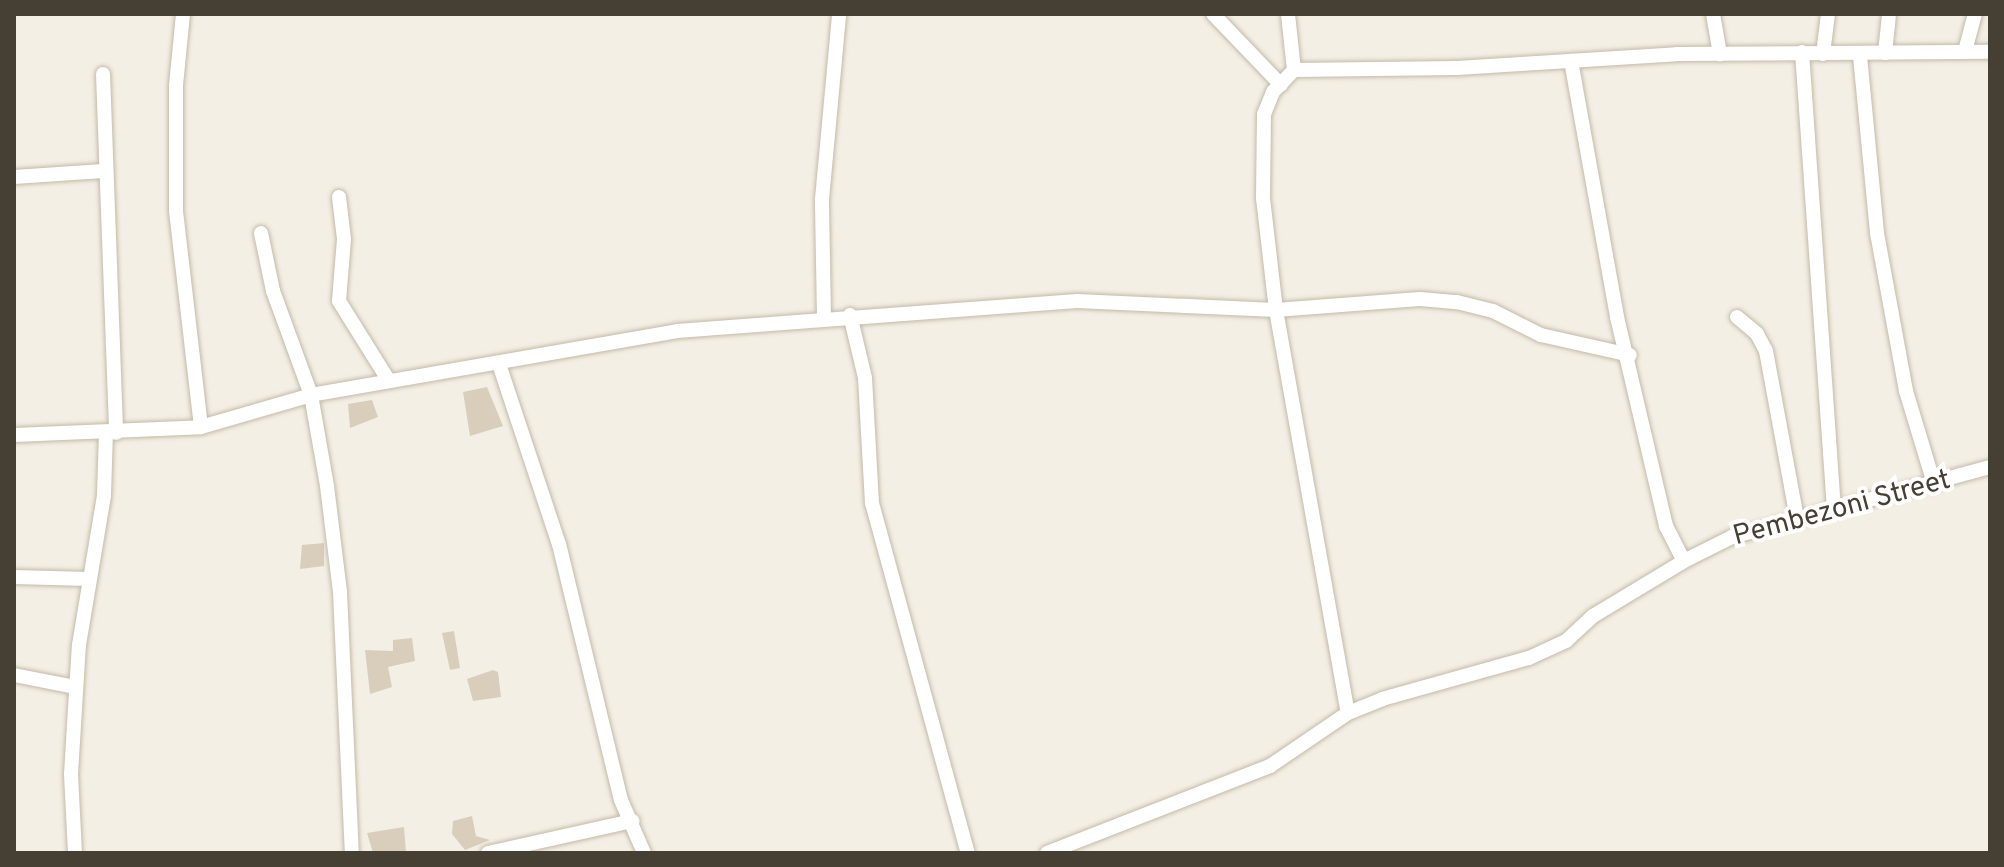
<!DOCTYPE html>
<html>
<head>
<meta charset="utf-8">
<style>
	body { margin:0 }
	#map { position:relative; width:2004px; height:867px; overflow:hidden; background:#f4efe4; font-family:Overpass,sans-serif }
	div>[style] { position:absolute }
	.building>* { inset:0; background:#d9cebb }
	.roads { filter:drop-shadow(0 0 2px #c3baa9) drop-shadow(0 0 2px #c3baa9) }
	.minor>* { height:14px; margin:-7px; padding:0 7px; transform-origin:7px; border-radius:7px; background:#fff }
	span { translate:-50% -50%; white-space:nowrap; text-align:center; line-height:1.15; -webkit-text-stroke:8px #fff; paint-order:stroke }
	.street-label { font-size:28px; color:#463f33 }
	.frame { position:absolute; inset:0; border:16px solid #463f33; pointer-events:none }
</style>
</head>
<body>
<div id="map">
	<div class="building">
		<i style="clip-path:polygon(487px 387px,503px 426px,470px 436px,463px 392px)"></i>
		<i style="clip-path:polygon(372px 400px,378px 417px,350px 428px,348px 404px)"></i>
		<i style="clip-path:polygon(324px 543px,324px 566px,300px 569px,302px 545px)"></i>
		<i style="clip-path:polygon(454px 631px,460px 668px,450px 670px,442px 633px)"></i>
		<i style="clip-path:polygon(412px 638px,415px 661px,388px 667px,392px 687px,370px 694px,365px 650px,393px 651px,393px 640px)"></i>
		<i style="clip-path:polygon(493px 670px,498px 672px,501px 697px,473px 701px,467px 679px)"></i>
		<i style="clip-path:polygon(472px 816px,476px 836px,490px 840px,465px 850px,452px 834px,453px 821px)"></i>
		<i style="clip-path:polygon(404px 827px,406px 853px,373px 853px,367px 833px)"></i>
	</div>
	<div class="roads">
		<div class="minor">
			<i style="left:183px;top:14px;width:71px;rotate:95.6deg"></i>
			<i style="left:176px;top:85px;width:126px;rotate:90deg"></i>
			<i style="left:176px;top:211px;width:217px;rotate:83.4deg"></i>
			<i style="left:1213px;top:14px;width:98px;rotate:46.2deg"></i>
			<i style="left:1288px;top:14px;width:56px;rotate:83.9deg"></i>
			<i style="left:1294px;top:70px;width:30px;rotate:134deg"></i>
			<i style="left:1273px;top:92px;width:24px;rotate:112deg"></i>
			<i style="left:1264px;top:114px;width:84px;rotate:90.7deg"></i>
			<i style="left:1263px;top:198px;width:113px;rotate:83.4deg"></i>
			<i style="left:1276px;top:310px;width:409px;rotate:79.9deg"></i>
			<i style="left:1713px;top:14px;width:41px;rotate:80.1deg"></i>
			<i style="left:1965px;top:51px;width:38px;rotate:-75deg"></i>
			<i style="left:1802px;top:52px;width:455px;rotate:86deg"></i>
			<i style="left:1885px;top:53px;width:39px;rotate:-84deg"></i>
			<i style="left:1823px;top:54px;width:40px;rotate:-82.9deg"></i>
			<i style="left:1860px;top:56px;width:178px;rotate:84.5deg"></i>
			<i style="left:1877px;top:233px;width:161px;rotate:79.6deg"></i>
			<i style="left:1906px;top:391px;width:97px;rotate:73.2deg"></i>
			<i style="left:1571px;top:61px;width:260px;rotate:79.8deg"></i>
			<i style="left:1617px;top:317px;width:215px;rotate:76.8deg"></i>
			<i style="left:1666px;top:526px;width:39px;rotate:63deg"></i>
			<i style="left:1294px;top:70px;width:163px;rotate:-0.7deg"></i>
			<i style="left:1457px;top:68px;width:220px;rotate:-3.6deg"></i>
			<i style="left:1677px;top:54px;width:313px;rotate:-0.4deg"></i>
			<i style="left:103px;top:74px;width:359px;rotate:87.9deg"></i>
			<i style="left:14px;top:177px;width:89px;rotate:-3.9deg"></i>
			<i style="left:339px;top:197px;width:42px;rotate:83.2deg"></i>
			<i style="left:344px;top:239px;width:62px;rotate:94.6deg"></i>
			<i style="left:339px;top:301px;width:94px;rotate:58deg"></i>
			<i style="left:261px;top:233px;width:59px;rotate:78.3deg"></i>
			<i style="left:273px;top:291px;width:111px;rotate:69.9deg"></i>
			<i style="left:311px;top:395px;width:92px;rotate:80deg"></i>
			<i style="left:327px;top:486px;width:107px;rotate:83deg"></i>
			<i style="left:340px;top:592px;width:261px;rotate:87.4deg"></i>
			<i style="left:850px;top:315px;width:65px;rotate:76.6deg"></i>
			<i style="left:865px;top:378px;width:125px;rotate:86.8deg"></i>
			<i style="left:872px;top:503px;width:363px;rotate:74.7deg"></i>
			<i style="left:1737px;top:317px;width:26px;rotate:40deg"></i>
			<i style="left:1757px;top:334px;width:19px;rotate:62deg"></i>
			<i style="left:1766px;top:351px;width:170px;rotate:79.5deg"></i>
			<i style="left:824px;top:318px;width:119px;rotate:-91deg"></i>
			<i style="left:822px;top:199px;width:186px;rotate:-84.7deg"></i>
			<i style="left:499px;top:364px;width:190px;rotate:71.6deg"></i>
			<i style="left:559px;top:544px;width:263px;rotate:76.4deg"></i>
			<i style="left:621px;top:800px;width:58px;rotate:66.5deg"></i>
			<i style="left:14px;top:435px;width:187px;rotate:-2.4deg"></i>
			<i style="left:201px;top:427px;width:115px;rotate:-16.2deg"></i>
			<i style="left:311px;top:395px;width:372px;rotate:-9.9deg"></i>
			<i style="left:677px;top:331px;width:401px;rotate:-4.3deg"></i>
			<i style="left:1077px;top:301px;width:199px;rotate:2.6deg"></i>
			<i style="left:1276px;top:310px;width:144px;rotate:-4.4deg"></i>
			<i style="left:1420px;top:299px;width:37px;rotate:5deg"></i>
			<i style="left:1457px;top:302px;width:37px;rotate:14deg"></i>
			<i style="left:1493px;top:311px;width:54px;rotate:26.6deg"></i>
			<i style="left:1541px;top:335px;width:91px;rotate:12.7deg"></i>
			<i style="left:14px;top:577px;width:75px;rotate:1.5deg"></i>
			<i style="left:14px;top:675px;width:63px;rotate:11deg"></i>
			<i style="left:75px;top:853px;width:79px;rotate:-92.9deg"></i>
			<i style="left:71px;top:774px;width:129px;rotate:-86.5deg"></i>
			<i style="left:79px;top:645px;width:152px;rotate:-80.5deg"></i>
			<i style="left:104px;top:495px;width:62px;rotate:-88.2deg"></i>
			<i style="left:488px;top:853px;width:148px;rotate:-12.5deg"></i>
			<i style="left:1047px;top:853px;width:239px;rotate:-21.3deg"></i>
			<i style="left:1270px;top:766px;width:94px;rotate:-34.2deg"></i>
			<i style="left:1348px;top:713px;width:37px;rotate:-22deg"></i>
			<i style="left:1382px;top:699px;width:153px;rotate:-15.6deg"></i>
			<i style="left:1529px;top:658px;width:41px;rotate:-24.7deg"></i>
			<i style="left:1566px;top:641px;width:37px;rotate:-43deg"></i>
			<i style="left:1593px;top:616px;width:106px;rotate:-31.1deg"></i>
			<i style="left:1684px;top:561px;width:54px;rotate:-26.6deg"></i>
			<i style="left:1732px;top:537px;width:267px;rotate:-15.2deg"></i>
		</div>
	</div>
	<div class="street-label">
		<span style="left:1842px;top:509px;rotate:-15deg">Pembezoni Street</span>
	</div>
	<div class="frame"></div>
</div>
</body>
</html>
